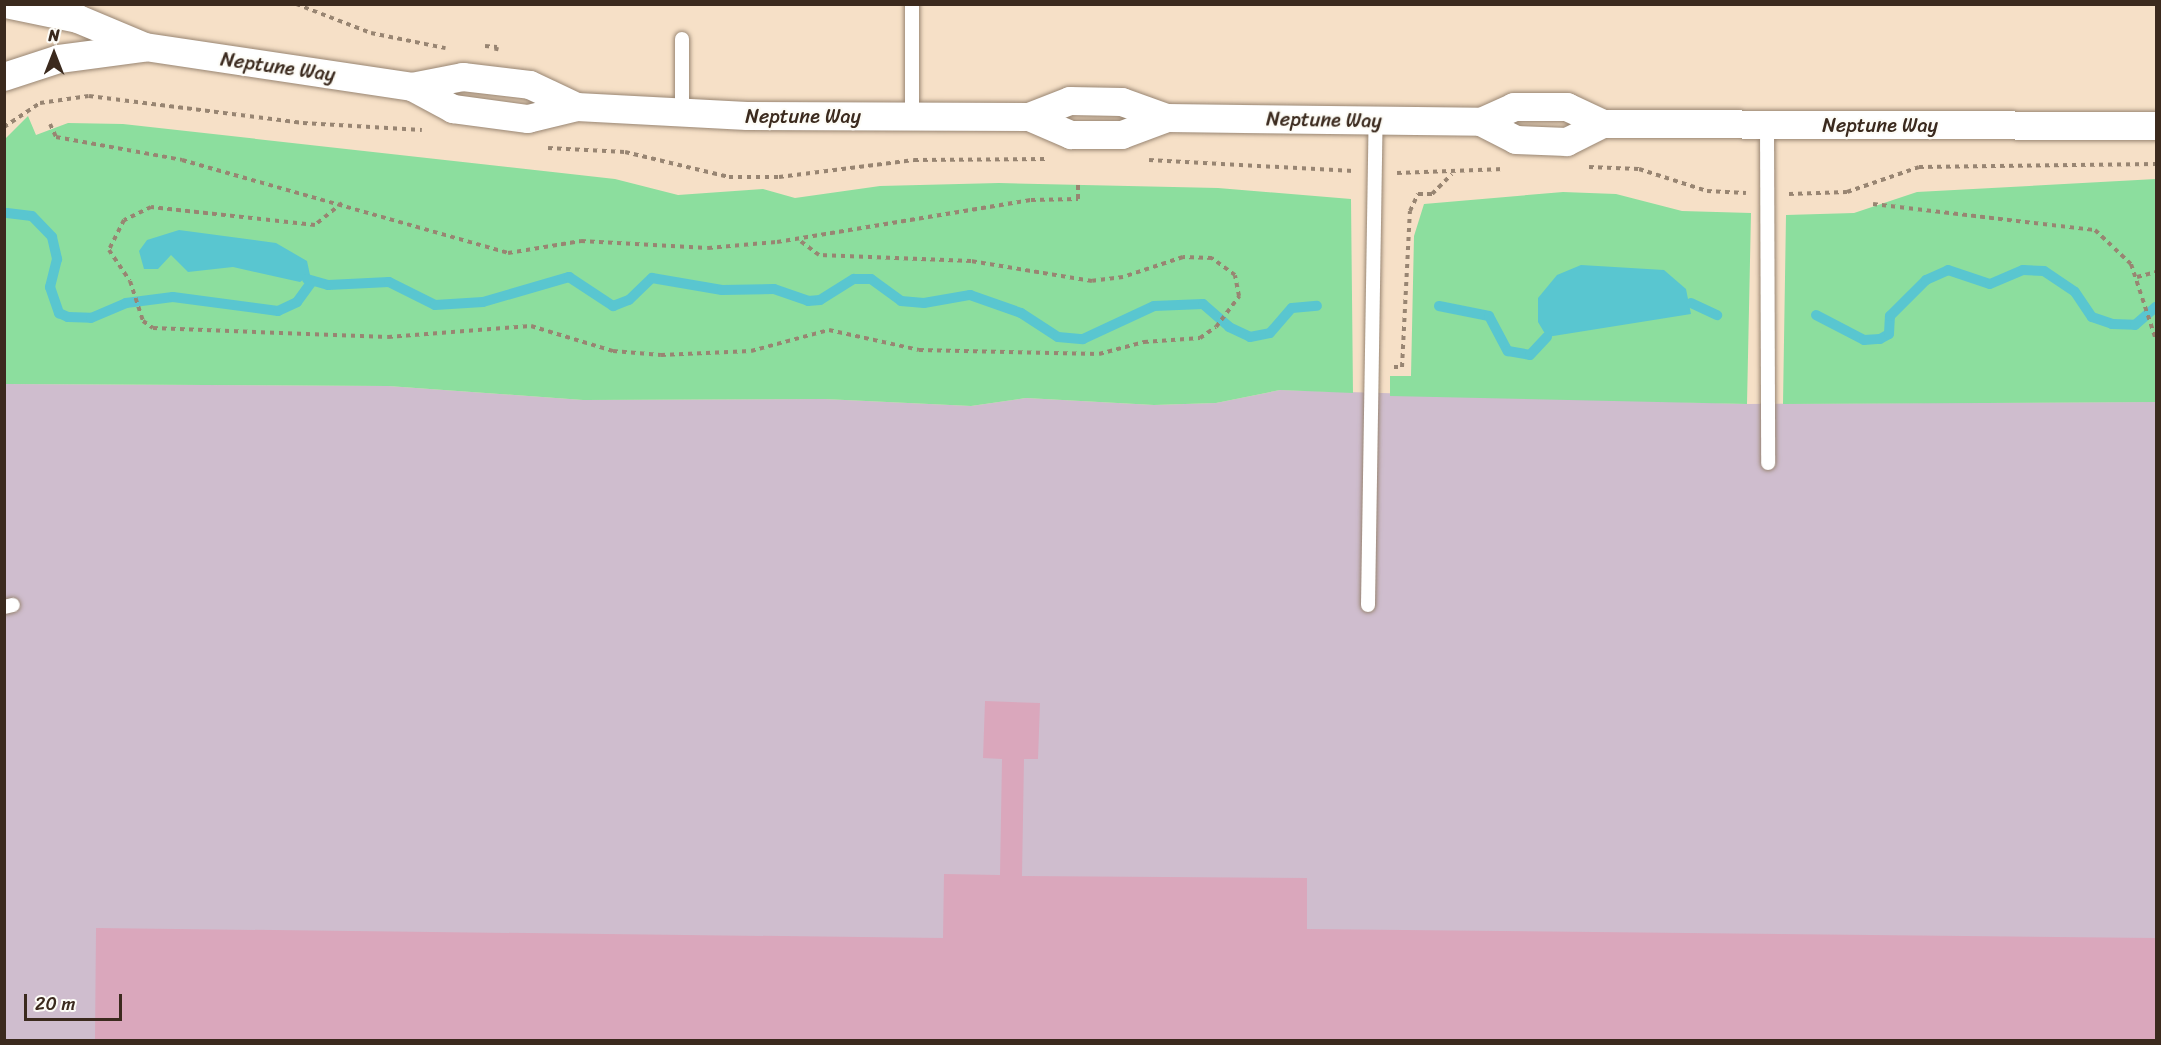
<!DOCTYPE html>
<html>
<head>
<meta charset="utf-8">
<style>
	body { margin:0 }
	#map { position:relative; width:2161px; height:1045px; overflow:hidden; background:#f6e0c7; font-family:Sriracha,sans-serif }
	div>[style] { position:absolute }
	.industrial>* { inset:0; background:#cfbdce }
	.green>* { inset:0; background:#8cde9e }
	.water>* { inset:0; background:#59c6d0 }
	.stream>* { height:10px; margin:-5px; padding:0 5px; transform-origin:5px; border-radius:5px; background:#59c6d0 }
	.building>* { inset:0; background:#daa7bc }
	.path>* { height:4px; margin-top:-2px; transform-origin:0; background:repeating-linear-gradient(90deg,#988572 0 4.5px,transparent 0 9px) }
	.roads { filter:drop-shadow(0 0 2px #988572) drop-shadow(0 0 2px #988572) }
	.service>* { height:14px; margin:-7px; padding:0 7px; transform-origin:7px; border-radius:7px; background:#fff }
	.minor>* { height:28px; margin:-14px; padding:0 14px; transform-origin:14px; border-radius:14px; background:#fff }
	span { translate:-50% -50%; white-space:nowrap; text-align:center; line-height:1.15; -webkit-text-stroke:4.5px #fdfcf7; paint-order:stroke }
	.street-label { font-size:20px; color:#3b2a1e }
	.frame { position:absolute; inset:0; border:6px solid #3b2a1e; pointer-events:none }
	.north { position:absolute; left:24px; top:24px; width:60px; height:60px; -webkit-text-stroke:4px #fdfcf7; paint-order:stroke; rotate:0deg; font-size:16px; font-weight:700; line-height:24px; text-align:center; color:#3b2a1e }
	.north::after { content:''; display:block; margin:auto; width:21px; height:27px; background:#3b2a1e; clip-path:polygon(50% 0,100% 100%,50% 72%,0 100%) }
	.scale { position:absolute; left:24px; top:994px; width:98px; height:27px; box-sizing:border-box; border:3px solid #3b2a1e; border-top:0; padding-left:8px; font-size:18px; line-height:21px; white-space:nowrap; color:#3b2a1e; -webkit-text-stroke:4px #fdfcf7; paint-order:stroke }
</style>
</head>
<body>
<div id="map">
	<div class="industrial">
		<i style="clip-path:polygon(5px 384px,388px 386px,583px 400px,824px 399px,971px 406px,1026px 398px,1154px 405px,1216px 403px,1280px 390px,1747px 404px,2156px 402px,2156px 1040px,5px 1040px)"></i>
	</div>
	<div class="green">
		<i style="clip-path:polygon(28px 116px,36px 135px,68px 123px,123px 124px,615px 179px,678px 195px,763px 189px,795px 198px,880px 186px,999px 183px,1218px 188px,1351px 199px,1353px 393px,1280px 390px,1216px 403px,1154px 405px,1026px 398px,971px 406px,824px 399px,583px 400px,388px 386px,5px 384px,5px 139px)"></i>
		<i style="clip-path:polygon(2156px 179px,2156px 402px,1783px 404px,1786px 215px,1854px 213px,1917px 192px)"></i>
		<i style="clip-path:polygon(1563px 192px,1616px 194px,1682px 211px,1751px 213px,1747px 404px,1390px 396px,1390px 376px,1411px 376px,1414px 236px,1424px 204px)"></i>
	</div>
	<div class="water">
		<i style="clip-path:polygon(179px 230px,276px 243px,307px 261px,310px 275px,300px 282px,233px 267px,188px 272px,171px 255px,158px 269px,144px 269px,139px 251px,147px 240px)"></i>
		<i style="clip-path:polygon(1581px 265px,1664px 270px,1686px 289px,1691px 314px,1547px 337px,1538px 322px,1538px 298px,1557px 275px)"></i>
	</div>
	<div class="stream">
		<i style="left:7px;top:213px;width:25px;rotate:7deg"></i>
		<i style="left:32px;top:216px;width:29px;rotate:46deg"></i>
		<i style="left:52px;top:237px;width:23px;rotate:77deg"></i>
		<i style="left:57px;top:259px;width:29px;rotate:104deg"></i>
		<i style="left:50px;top:287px;width:28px;rotate:71deg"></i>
		<i style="left:59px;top:313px;width:10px;rotate:24deg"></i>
		<i style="left:68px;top:317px;width:23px;rotate:2deg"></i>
		<i style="left:91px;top:318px;width:38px;rotate:-23deg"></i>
		<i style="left:126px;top:303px;width:47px;rotate:-7.3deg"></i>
		<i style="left:173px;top:297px;width:106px;rotate:7.6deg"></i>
		<i style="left:278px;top:311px;width:21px;rotate:-25deg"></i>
		<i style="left:297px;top:302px;width:26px;rotate:-54deg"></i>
		<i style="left:307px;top:279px;width:22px;rotate:16deg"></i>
		<i style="left:328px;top:285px;width:61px;rotate:-2.8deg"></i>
		<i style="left:389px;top:282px;width:51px;rotate:26.6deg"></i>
		<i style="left:435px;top:305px;width:48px;rotate:-3.6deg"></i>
		<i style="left:483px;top:302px;width:90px;rotate:-16.2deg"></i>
		<i style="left:569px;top:277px;width:53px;rotate:33.4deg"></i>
		<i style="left:613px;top:306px;width:17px;rotate:-21deg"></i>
		<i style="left:629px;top:300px;width:32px;rotate:-44deg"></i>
		<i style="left:652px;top:278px;width:71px;rotate:9.7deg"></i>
		<i style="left:722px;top:290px;width:52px;rotate:-1.1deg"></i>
		<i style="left:774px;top:289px;width:36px;rotate:19deg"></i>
		<i style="left:808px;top:301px;width:12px;rotate:-5deg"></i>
		<i style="left:820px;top:300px;width:40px;rotate:-32deg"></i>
		<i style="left:854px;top:279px;width:17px"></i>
		<i style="left:871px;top:279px;width:37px;rotate:36deg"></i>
		<i style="left:901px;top:301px;width:23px;rotate:5deg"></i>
		<i style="left:924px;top:303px;width:47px;rotate:-9.9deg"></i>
		<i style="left:970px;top:295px;width:54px;rotate:19.4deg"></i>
		<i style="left:1021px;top:313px;width:44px;rotate:33deg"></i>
		<i style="left:1058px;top:337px;width:25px;rotate:5deg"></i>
		<i style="left:1083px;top:339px;width:78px;rotate:-24.9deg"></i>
		<i style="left:1154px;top:306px;width:49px;rotate:-2.3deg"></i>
		<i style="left:1203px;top:304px;width:35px;rotate:41deg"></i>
		<i style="left:1229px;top:327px;width:23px;rotate:25deg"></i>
		<i style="left:1250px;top:337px;width:20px;rotate:-11deg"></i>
		<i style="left:1270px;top:333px;width:33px;rotate:-49deg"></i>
		<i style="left:1292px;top:308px;width:25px;rotate:-5deg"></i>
		<i style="left:1691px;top:303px;width:29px;rotate:25deg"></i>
		<i style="left:1439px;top:306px;width:51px;rotate:11.3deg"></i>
		<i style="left:1489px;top:316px;width:40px;rotate:62deg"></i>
		<i style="left:1508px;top:351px;width:22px;rotate:10deg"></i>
		<i style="left:1530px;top:355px;width:25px;rotate:-47deg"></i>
		<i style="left:1816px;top:315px;width:54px;rotate:27.5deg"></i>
		<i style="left:1864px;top:340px;width:16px;rotate:-4deg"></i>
		<i style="left:1880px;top:339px;width:10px;rotate:-29deg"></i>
		<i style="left:1889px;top:334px;width:18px;rotate:-87deg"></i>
		<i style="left:1890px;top:316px;width:51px;rotate:-45deg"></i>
		<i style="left:1926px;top:280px;width:24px;rotate:-24deg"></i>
		<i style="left:1948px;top:270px;width:44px;rotate:18.4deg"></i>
		<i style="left:1990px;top:284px;width:36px;rotate:-23deg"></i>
		<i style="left:2023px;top:270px;width:21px;rotate:3deg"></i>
		<i style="left:2044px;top:271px;width:37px;rotate:34deg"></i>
		<i style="left:2075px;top:292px;width:30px;rotate:56deg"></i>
		<i style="left:2092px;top:317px;width:21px;rotate:19deg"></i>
		<i style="left:2112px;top:324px;width:23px;rotate:2deg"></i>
		<i style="left:2135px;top:325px;width:28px;rotate:-41deg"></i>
	</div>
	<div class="building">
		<i style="clip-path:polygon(985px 701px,1040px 703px,1038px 759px,1024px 759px,1022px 876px,1307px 878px,1307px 929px,2156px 938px,2156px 1040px,95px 1040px,96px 928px,943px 938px,944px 874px,1000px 875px,1002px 759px,983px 758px)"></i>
	</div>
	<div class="path">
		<i style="left:296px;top:4px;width:80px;rotate:21.1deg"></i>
		<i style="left:371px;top:33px;width:76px;rotate:11.5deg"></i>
		<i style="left:485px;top:46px;width:12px;rotate:5deg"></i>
		<i style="left:497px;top:47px;width:4px;rotate:104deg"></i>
		<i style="left:50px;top:124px;width:14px;rotate:65deg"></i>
		<i style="left:56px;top:137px;width:128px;rotate:10.3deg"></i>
		<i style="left:182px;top:160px;width:339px;rotate:15.9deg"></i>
		<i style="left:508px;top:253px;width:74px;rotate:-9.3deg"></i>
		<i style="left:581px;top:241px;width:127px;rotate:3.2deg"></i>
		<i style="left:708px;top:248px;width:69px;rotate:-5deg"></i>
		<i style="left:777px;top:242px;width:257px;rotate:-9.4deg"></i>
		<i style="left:1031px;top:200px;width:47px;rotate:-1.2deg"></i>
		<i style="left:1078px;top:199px;width:18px;rotate:-90deg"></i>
		<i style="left:4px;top:127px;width:43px;rotate:-33.7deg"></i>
		<i style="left:40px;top:103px;width:49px;rotate:-8.1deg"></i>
		<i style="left:89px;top:96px;width:216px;rotate:7.2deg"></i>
		<i style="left:303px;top:123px;width:119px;rotate:3.4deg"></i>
		<i style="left:548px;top:148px;width:77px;rotate:3deg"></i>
		<i style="left:625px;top:152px;width:107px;rotate:13.5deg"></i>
		<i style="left:729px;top:177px;width:50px"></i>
		<i style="left:779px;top:177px;width:136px;rotate:-7.2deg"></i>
		<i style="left:914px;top:160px;width:132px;rotate:-0.4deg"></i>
		<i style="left:1149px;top:160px;width:205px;rotate:3.1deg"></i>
		<i style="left:1589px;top:167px;width:50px;rotate:2.3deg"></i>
		<i style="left:1639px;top:169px;width:71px;rotate:17.9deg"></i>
		<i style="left:1707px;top:191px;width:39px;rotate:3deg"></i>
		<i style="left:1397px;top:173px;width:107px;rotate:-2.1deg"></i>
		<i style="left:1789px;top:194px;width:58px;rotate:-2deg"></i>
		<i style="left:1847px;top:192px;width:76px;rotate:-19.1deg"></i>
		<i style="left:1919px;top:167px;width:237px;rotate:-0.7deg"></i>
		<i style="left:342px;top:203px;width:35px;rotate:141deg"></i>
		<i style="left:315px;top:225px;width:165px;rotate:-173.7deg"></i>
		<i style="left:151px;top:207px;width:30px;rotate:154deg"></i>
		<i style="left:124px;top:220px;width:34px;rotate:117deg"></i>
		<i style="left:109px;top:250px;width:37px;rotate:56deg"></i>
		<i style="left:130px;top:281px;width:42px;rotate:72deg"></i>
		<i style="left:143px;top:321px;width:12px;rotate:35deg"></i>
		<i style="left:153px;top:328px;width:235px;rotate:2.2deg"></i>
		<i style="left:388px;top:337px;width:143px;rotate:-4.4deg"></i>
		<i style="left:531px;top:326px;width:86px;rotate:17deg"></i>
		<i style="left:613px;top:351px;width:48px;rotate:4.8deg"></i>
		<i style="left:661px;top:355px;width:90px;rotate:-2.5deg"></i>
		<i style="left:751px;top:351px;width:81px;rotate:-15.1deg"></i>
		<i style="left:829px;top:330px;width:92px;rotate:12.5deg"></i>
		<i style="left:919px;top:350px;width:180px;rotate:1.3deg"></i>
		<i style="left:1099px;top:354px;width:47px;rotate:-14.9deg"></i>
		<i style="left:1144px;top:342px;width:56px;rotate:-4.1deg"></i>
		<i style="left:1200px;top:338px;width:19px;rotate:-35deg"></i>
		<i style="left:1216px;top:327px;width:39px;rotate:-53deg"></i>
		<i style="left:1239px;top:296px;width:21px;rotate:-101deg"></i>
		<i style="left:1235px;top:275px;width:29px;rotate:-144deg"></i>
		<i style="left:1212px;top:258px;width:29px;rotate:-178deg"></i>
		<i style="left:1183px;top:257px;width:63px;rotate:161.6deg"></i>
		<i style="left:1123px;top:277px;width:31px;rotate:173deg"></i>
		<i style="left:1092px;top:281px;width:123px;rotate:-170.6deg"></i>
		<i style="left:971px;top:261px;width:152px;rotate:-177.7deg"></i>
		<i style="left:819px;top:255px;width:26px;rotate:-143deg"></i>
		<i style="left:1873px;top:204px;width:224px;rotate:6.7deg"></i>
		<i style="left:2095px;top:230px;width:50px;rotate:43.4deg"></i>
		<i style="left:2131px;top:264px;width:80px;rotate:71.8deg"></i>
		<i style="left:2137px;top:277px;width:20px;rotate:-15deg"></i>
		<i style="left:1394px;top:367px;width:8px"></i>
		<i style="left:1402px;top:367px;width:156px;rotate:-87.1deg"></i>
		<i style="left:1410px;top:211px;width:19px;rotate:-65deg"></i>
		<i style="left:1418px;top:194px;width:14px"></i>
		<i style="left:1432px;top:194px;width:28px;rotate:-45deg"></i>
	</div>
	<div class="roads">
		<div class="service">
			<i style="left:682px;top:39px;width:75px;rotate:90deg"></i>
			<i style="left:912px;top:116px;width:112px;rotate:-90deg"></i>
			<i style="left:1767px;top:124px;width:339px;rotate:89.8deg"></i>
			<i style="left:1368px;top:605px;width:484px;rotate:-89.1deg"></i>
			<i style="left:4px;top:607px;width:9px;rotate:-13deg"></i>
		</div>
		<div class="minor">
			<i style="left:6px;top:4px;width:74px;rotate:11.8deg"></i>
			<i style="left:78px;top:19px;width:73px;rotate:22.7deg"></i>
			<i style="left:145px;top:47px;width:270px;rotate:8.5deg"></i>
			<i style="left:412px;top:87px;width:47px;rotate:28.2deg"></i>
			<i style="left:453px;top:109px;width:76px;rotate:7.6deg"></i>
			<i style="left:528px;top:119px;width:50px;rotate:-13.8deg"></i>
			<i style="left:577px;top:107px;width:170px;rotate:3deg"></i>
			<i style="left:747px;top:116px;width:282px;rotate:0.2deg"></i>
			<i style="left:1029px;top:117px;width:44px;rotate:-21.3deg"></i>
			<i style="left:1070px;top:101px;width:52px;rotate:1.1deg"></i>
			<i style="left:1122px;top:102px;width:48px;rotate:19.6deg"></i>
			<i style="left:1167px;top:118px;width:314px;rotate:0.7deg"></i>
			<i style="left:1481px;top:122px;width:36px;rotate:-24deg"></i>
			<i style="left:1514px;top:107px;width:53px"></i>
			<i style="left:1567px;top:107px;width:40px;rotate:25deg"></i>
			<i style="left:1603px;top:124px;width:553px;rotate:0.21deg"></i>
			<i style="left:4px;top:77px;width:58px;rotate:-18.1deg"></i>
			<i style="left:59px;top:59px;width:85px;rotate:-7.5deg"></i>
			<i style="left:412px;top:87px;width:52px;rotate:-11.1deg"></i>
			<i style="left:463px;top:77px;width:67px;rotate:6.8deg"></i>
			<i style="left:530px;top:85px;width:52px;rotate:25.1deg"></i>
			<i style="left:1029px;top:117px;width:46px;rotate:23.2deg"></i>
			<i style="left:1071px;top:135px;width:51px"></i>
			<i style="left:1122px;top:135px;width:48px;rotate:-20.7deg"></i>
			<i style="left:1481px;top:122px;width:39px;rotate:27deg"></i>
			<i style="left:1516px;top:140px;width:51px;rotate:2.2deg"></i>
			<i style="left:1567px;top:142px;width:40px;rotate:-26.6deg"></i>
		</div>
	</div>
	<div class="street-label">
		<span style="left:278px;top:67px;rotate:8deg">Neptune Way</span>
		<span style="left:803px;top:116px">Neptune Way</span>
		<span style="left:1324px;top:120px;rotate:1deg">Neptune Way</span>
		<span style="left:1880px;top:125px">Neptune Way</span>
	</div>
	<div class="frame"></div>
	<div class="north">N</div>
	<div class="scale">20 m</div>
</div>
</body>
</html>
